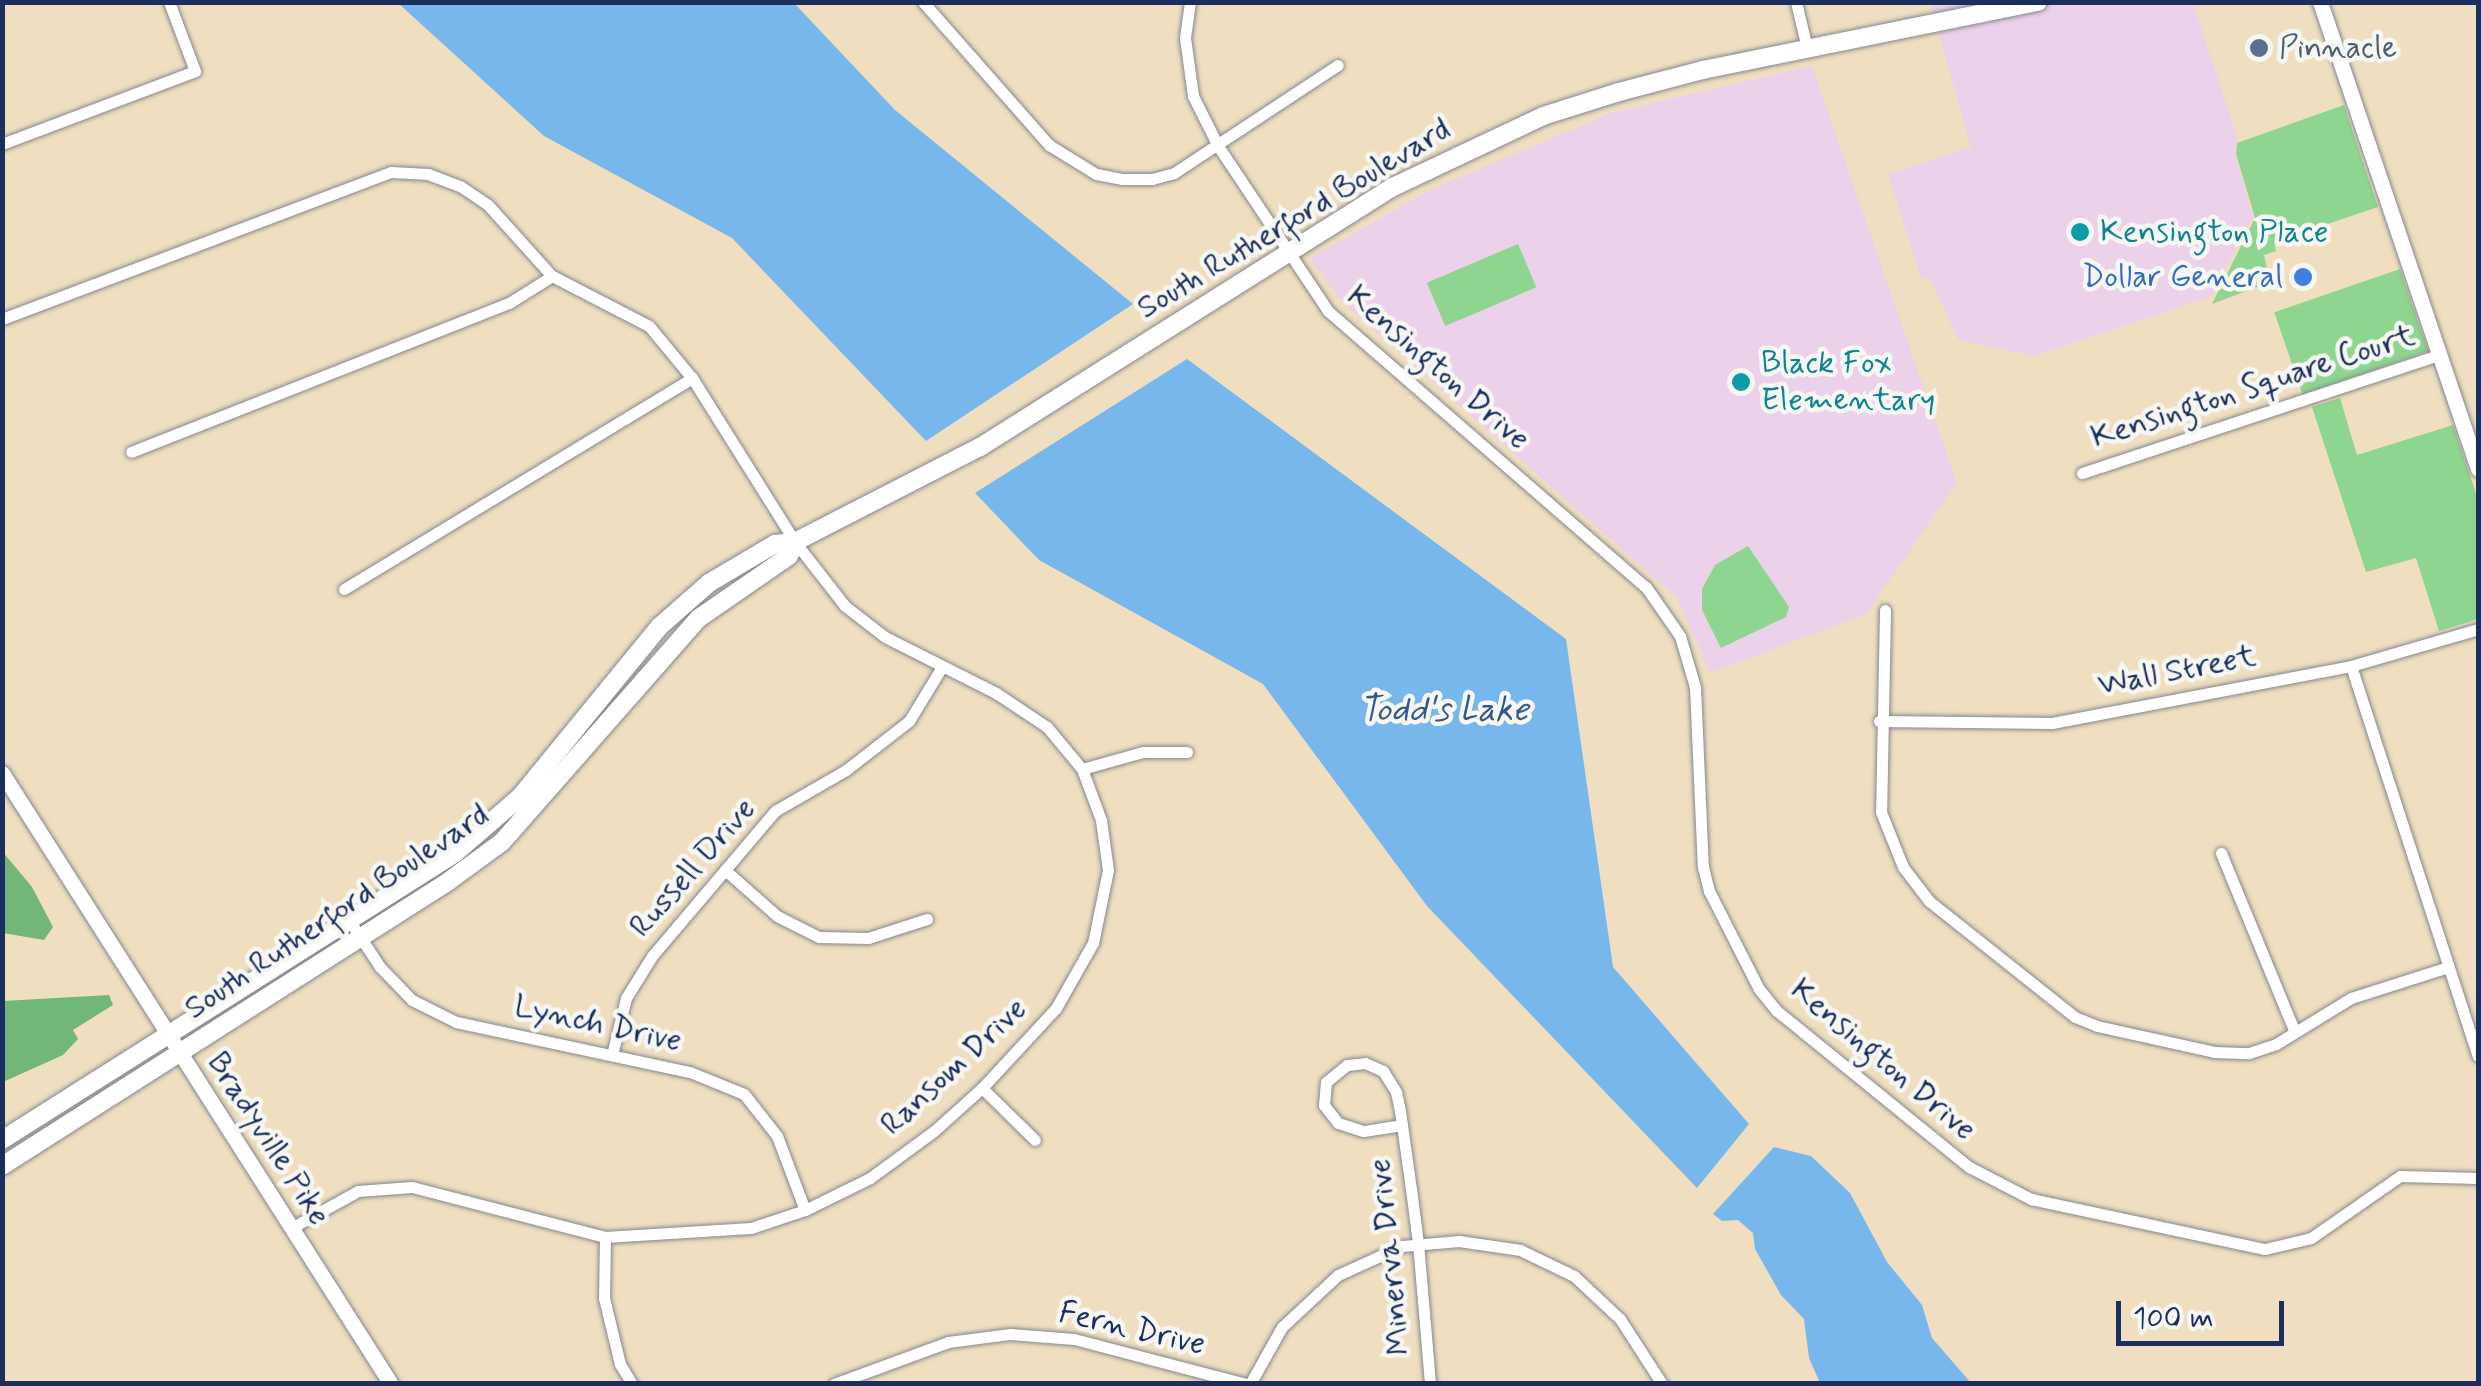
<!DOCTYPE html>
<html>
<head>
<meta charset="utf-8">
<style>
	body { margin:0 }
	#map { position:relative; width:2481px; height:1386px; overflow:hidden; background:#efdfc0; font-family:Mynerve,sans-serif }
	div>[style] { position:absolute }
	.built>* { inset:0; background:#ecd1ea }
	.green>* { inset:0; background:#8ed58f; transform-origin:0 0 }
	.forest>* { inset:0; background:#72b67a }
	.water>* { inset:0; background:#77b7eb }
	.roads { filter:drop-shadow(0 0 2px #85878f) drop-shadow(0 0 2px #85878f) }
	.minor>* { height:11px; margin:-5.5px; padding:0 5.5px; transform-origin:5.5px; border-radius:5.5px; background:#fff }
	.major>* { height:15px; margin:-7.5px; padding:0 7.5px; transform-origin:7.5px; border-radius:7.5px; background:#fff }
	.highway>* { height:18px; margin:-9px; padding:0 9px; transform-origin:9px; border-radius:9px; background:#fff }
	.dots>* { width:28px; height:28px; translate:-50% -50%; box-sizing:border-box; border:5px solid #f6f6f2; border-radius:50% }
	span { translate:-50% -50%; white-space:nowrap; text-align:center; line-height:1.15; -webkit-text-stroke:9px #f6f6f2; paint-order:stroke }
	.service-label { font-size:32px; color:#4e5e75 }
	.left { translate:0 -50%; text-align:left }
	.street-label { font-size:32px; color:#1b2f5e }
	.culture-label { font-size:32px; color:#0d838f }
	.shop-label { font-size:32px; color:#366cbe }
	.right { translate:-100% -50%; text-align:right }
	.water-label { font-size:35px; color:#375888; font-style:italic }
	.frame { position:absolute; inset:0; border:5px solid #1b2f5e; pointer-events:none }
	.scale { position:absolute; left:2116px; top:1301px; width:168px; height:45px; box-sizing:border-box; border:5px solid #1b2f5e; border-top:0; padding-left:12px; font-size:30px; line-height:35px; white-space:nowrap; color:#1b2f5e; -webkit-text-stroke:8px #f6f6f2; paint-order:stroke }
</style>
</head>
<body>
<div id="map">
	<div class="built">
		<i style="clip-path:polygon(1930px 3px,2193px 3px,2238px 139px,2234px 151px,2253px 217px,2211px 296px,2034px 356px,1958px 340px,1932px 281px,1921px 278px,1888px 174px,1971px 147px)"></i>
		<i style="clip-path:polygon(1812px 66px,1957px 483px,1866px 614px,1710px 673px,1677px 598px,1341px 301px,1310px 258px,1432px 189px,1614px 112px)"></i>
	</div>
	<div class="green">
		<i style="clip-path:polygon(2344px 105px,2378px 207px,2274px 242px,2276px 251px,2264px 255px,2270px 282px,2212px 304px,2255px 218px,2236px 154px,2237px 143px)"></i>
		<i style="left:1518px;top:244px;width:47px;height:99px;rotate:67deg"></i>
		<i style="left:2400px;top:269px;width:87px;height:133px;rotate:71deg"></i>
		<i style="clip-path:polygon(2340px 398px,2357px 455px,2453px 425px,2478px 499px,2478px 619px,2439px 631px,2416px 558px,2366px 572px,2312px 407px)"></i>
		<i style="clip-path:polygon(1748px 546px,1789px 607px,1786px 617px,1721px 648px,1702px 610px,1702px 589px,1715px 565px)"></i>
	</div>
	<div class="forest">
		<i style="clip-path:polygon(2px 851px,32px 887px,53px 927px,44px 940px,3px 933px)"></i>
		<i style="clip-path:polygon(109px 995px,113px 1005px,73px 1030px,78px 1039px,63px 1055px,3px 1082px,3px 1001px)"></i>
	</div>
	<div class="water">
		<i style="clip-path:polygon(398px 3px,794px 3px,895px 110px,1133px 304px,926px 441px,732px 238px,544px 136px)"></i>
		<i style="clip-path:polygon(1187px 359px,1566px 639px,1613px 967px,1749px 1124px,1697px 1188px,1427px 906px,1263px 684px,1039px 560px,975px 493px)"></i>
		<i style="clip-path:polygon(1774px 1147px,1811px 1156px,1850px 1193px,1887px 1262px,1922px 1305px,1932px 1338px,1971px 1383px,1820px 1383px,1809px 1358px,1804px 1319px,1781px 1295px,1755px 1249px,1753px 1233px,1738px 1220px,1722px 1221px,1713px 1214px)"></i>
	</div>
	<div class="roads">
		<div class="minor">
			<i style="left:923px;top:2px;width:191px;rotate:48.6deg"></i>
			<i style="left:1049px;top:145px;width:55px;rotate:31.7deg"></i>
			<i style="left:1096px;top:174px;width:26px;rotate:11deg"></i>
			<i style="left:1122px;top:179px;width:30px"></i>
			<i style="left:1152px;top:179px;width:23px;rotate:-15deg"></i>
			<i style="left:1174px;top:173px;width:196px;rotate:-33.4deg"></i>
			<i style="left:1190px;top:2px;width:36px;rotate:98deg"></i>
			<i style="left:1185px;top:38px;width:59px;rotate:82.1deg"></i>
			<i style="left:1193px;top:96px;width:56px;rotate:63.4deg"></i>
			<i style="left:1218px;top:146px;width:198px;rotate:56.3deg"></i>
			<i style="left:1328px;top:311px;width:421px;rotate:41deg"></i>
			<i style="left:1646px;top:587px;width:60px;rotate:55.2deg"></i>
			<i style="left:1680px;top:636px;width:53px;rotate:73.6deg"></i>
			<i style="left:1695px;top:687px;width:180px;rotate:87.5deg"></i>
			<i style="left:1703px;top:867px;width:25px;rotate:76deg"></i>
			<i style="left:1709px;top:891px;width:110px;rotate:63deg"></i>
			<i style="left:1759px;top:989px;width:28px;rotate:51deg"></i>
			<i style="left:1777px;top:1011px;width:247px;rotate:39.1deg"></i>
			<i style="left:1969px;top:1167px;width:70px;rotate:27.3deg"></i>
			<i style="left:2031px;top:1199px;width:239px;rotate:12.1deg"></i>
			<i style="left:2265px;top:1249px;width:47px;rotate:-13.4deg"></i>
			<i style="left:2311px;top:1238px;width:108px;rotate:-34.9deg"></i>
			<i style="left:2400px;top:1176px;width:78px;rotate:1.5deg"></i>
			<i style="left:1796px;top:2px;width:47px;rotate:76.6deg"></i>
			<i style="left:2px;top:144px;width:206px;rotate:-20.7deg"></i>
			<i style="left:195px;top:71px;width:74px;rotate:-110.6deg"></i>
			<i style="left:2px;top:319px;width:416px;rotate:-20.7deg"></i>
			<i style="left:391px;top:172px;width:37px;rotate:3deg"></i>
			<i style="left:428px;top:174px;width:34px;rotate:21deg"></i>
			<i style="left:460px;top:186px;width:34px;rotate:34deg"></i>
			<i style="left:488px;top:205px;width:96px;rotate:48deg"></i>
			<i style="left:552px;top:276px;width:51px;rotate:147.9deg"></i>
			<i style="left:509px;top:303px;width:406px;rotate:158.5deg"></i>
			<i style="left:2082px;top:473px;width:378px;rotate:-18.3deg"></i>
			<i style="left:344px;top:589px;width:407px;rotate:-31.2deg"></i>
			<i style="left:692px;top:378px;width:67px;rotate:-129.6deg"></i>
			<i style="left:649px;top:326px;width:109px;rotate:-152.7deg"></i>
			<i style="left:1885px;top:610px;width:202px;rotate:91.1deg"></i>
			<i style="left:1881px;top:812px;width:59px;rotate:68.2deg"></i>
			<i style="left:1903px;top:867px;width:43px;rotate:52.6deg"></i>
			<i style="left:1929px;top:901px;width:186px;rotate:38.5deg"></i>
			<i style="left:2075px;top:1017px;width:24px;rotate:22deg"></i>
			<i style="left:2097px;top:1026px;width:120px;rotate:12.5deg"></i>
			<i style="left:2214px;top:1052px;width:35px;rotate:2deg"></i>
			<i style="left:2249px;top:1053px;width:28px;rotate:-18deg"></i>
			<i style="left:2276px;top:1044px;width:88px;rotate:-31.5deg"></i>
			<i style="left:2351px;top:998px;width:102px;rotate:-17.7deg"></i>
			<i style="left:2351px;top:666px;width:410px;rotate:72deg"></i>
			<i style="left:1879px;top:721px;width:173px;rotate:0.7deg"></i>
			<i style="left:2052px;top:723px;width:304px;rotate:-10.8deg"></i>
			<i style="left:2351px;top:666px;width:132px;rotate:-16.2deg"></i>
			<i style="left:1082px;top:769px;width:63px;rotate:-15.6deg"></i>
			<i style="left:1143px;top:752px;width:44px"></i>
			<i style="left:2221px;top:853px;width:191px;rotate:67.6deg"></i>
			<i style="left:725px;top:870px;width:69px;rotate:41.5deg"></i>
			<i style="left:777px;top:916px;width:47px;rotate:26.6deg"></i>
			<i style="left:819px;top:937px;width:49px;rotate:1.2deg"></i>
			<i style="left:868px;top:938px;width:62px;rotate:-17.9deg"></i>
			<i style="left:349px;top:920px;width:56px;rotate:56.6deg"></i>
			<i style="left:380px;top:967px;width:46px;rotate:45.9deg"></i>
			<i style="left:412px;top:1000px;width:49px;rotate:26.6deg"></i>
			<i style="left:456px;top:1022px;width:239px;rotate:12.1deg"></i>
			<i style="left:690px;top:1072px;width:58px;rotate:22.2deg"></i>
			<i style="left:744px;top:1094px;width:53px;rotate:51.8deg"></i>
			<i style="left:777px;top:1136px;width:79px;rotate:69.3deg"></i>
			<i style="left:612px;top:1055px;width:59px;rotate:-76.2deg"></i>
			<i style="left:626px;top:998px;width:49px;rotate:-58.2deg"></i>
			<i style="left:652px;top:956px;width:113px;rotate:-49.7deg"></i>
			<i style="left:725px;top:870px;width:77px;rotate:-49.7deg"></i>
			<i style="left:775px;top:811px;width:82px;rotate:-30deg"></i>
			<i style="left:846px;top:770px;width:80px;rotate:-37.9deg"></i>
			<i style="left:909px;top:721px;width:63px;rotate:-58.6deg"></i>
			<i style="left:982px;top:1088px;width:74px;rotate:44.5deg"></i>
			<i style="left:1402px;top:1125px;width:39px;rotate:171deg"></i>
			<i style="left:1363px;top:1131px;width:26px;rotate:-162deg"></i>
			<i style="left:1338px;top:1123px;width:23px;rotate:-128deg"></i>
			<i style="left:1324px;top:1105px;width:23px;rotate:-85deg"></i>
			<i style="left:1326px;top:1082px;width:27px;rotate:-39deg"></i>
			<i style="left:1347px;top:1065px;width:18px;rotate:-6deg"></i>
			<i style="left:1365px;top:1063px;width:20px;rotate:24deg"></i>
			<i style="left:1383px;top:1071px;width:25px;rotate:58deg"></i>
			<i style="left:1396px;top:1092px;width:19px;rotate:78deg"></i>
			<i style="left:1400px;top:1111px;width:79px;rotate:82deg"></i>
			<i style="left:1411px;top:1189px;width:54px;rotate:82.6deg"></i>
			<i style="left:1418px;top:1243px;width:142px;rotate:85.1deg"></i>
			<i style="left:293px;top:1227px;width:74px;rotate:-29deg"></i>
			<i style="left:358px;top:1191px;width:54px;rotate:-4.2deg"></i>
			<i style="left:412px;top:1187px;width:199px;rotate:14.5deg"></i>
			<i style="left:605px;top:1237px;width:146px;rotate:-3.5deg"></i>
			<i style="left:751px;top:1228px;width:57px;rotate:-18.4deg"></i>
			<i style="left:805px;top:1210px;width:72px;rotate:-26.2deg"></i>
			<i style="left:870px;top:1178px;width:79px;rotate:-36.3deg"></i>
			<i style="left:934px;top:1131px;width:64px;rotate:-41.9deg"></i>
			<i style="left:982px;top:1088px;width:109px;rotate:-47.2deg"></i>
			<i style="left:1056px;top:1008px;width:75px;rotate:-60.4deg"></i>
			<i style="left:1093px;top:943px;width:75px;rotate:-78.4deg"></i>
			<i style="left:1108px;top:870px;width:50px;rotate:-98deg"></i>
			<i style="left:1101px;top:820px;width:54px;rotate:-110.4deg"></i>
			<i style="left:1082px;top:769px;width:55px;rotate:-129.8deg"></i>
			<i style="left:1047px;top:727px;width:61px;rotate:-146.3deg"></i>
			<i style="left:996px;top:693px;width:124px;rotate:-153.2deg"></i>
			<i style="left:885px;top:637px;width:51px;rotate:-142.2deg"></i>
			<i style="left:845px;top:606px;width:81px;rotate:-128deg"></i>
			<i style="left:795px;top:542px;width:194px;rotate:-122.1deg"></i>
			<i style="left:605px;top:1237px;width:61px;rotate:90.9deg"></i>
			<i style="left:604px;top:1298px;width:68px;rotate:76.4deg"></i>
			<i style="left:620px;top:1364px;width:23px;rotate:59deg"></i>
			<i style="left:834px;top:1384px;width:121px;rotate:-20.2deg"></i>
			<i style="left:948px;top:1342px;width:63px;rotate:-7.4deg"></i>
			<i style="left:1010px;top:1334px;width:64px;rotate:4.5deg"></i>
			<i style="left:1074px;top:1339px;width:177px;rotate:14.7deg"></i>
			<i style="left:1250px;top:1384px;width:65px;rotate:-60.7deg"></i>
			<i style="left:1282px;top:1327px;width:76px;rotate:-42.9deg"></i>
			<i style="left:1338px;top:1275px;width:70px;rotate:-24.4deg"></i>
			<i style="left:1402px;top:1246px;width:57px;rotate:-5deg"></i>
			<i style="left:1459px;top:1241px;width:62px;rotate:8.4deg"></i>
			<i style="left:1520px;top:1250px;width:60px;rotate:25.7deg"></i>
			<i style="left:1574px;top:1276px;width:63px;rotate:43.1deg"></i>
			<i style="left:1620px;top:1319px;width:77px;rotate:57.1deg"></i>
		</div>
		<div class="major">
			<i style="left:2320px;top:2px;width:493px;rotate:71.3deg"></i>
			<i style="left:2px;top:773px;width:724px;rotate:57.52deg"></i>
		</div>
		<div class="highway">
			<i style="left:2px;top:1140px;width:535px;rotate:-32.32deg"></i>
			<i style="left:454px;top:854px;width:87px;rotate:-40.8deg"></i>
			<i style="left:520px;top:797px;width:220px;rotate:-50.7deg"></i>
			<i style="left:659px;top:627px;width:67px;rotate:-41.3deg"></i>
			<i style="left:709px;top:583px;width:77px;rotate:-30.6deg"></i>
			<i style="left:775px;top:544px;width:20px;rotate:-6deg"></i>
			<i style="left:795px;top:542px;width:208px;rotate:-27.2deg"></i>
			<i style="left:980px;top:447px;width:488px;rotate:-32.2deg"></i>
			<i style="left:1393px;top:187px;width:166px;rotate:-25.3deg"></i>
			<i style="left:1543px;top:116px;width:80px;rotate:-17.5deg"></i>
			<i style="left:1619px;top:92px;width:87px;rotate:-14.7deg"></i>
			<i style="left:1703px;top:70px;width:342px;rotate:-11.5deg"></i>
			<i style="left:2px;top:1166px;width:527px;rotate:-32.51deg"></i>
			<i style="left:446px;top:883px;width:69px;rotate:-36.2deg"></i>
			<i style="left:502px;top:842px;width:298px;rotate:-48.7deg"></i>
			<i style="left:699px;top:618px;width:109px;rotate:-34.6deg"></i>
			<i style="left:789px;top:556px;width:15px;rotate:-67deg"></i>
		</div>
	</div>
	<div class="dots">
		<i style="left:2259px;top:48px;background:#5c6f8a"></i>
		<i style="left:2080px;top:232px;background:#0f9aa8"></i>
		<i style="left:2303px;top:277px;background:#3f7fe0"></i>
		<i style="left:1741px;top:382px;background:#0f9aa8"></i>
	</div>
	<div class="service-label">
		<span class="left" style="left:2279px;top:48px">Pinnacle</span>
	</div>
	<div class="street-label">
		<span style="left:1294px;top:219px;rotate:-31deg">South Rutherford Boulevard</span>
		<span style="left:1438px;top:368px;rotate:41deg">Kensington Drive</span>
		<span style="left:2253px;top:387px;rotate:-18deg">Kensington Square Court</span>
		<span style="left:2177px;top:671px;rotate:-11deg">Wall Street</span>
		<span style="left:693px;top:868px;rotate:-49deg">Russell Drive</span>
		<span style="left:337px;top:912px;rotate:-34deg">South Rutherford Boulevard</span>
		<span style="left:598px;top:1024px;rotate:12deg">Lynch Drive</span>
		<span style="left:1883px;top:1060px;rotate:40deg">Kensington Drive</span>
		<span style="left:954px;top:1067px;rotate:-43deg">Ransom Drive</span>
		<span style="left:268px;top:1139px;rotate:57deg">Bradyville Pike</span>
		<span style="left:1390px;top:1257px;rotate:-96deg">Minerva Drive</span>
		<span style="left:1132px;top:1329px;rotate:13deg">Fern Drive</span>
	</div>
	<div class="culture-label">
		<span class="left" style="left:2100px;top:232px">Kensington Place</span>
		<span class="left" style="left:1761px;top:382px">Black Fox<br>Elementary</span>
	</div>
	<div class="shop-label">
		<span class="right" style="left:2283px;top:277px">Dollar General</span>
	</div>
	<div class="water-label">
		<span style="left:1444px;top:710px">Todd's Lake</span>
	</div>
	<div class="frame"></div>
	<div class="scale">100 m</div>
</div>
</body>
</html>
